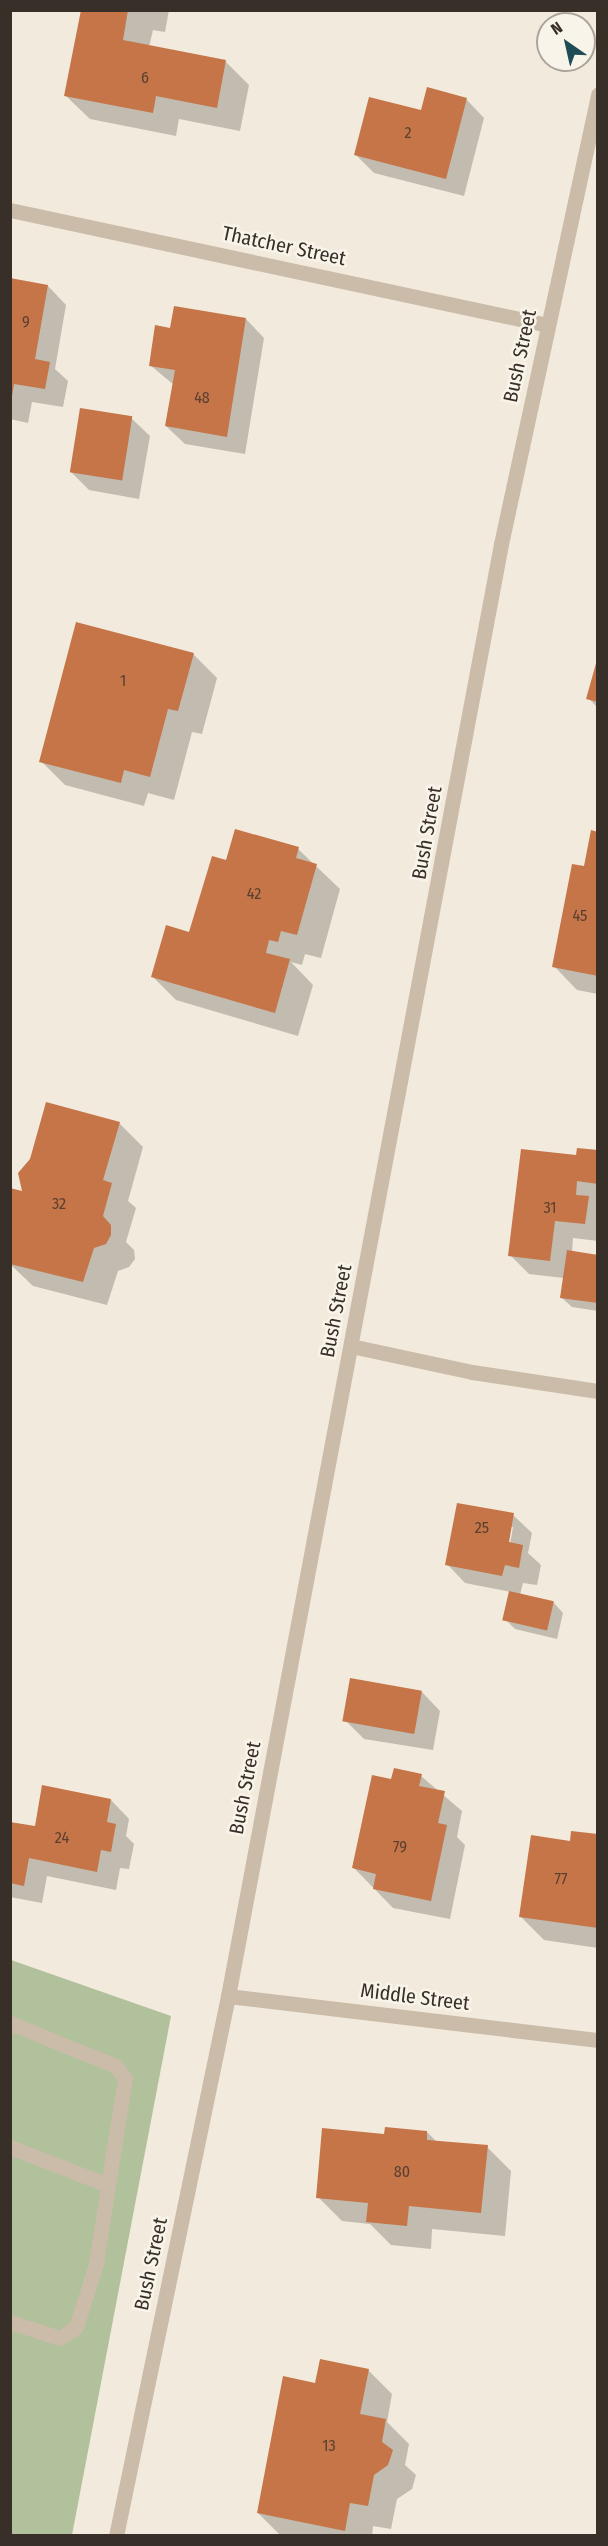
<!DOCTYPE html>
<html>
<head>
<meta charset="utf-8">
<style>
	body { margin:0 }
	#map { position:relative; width:608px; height:2546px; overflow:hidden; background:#f2eadc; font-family:"Fira Sans Condensed",sans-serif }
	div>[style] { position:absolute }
	.green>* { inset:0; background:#b0c19c }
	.shadow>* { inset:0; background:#0003 }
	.building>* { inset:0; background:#c57547; transform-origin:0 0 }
	.service>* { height:15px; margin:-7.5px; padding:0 7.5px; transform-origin:7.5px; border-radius:7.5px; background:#cabca8 }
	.minor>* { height:15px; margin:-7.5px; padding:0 7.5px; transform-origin:7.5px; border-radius:7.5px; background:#cabca8 }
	span { translate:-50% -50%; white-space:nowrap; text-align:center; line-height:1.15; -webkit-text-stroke:5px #f9f4e9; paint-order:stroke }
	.number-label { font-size:16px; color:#5a4030 }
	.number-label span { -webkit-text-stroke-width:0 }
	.street-label { font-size:20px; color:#372f28 }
	.frame { position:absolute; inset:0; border:12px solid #372f28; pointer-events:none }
	.north { position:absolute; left:536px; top:12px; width:60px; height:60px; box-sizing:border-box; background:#f9f4e9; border:2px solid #aba59c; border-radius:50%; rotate:326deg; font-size:16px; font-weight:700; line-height:24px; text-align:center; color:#372f28 }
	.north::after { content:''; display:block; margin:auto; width:21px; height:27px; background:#1e4d58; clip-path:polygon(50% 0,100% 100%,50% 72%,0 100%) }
</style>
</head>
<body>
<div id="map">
	<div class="green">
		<i style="clip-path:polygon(11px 1960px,171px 2016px,72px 2535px,11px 2536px)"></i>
	</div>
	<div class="shadow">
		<i style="clip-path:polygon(82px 10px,169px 10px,165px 32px,153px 30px,149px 47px,225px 61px,249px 85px,240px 131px,179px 119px,176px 136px,90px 119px,66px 96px)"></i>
		<i style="clip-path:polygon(466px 99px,484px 118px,464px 196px,374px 173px,355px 154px,422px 112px)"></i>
		<i style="clip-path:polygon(10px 280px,48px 286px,66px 305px,55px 369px,68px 381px,63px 407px,32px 402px,28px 423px,10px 419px)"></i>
		<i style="clip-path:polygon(246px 319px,264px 338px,245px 454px,185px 444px,166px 426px,174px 385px,150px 365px,171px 329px)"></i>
		<i style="clip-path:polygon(131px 418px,150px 436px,139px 499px,89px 490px,71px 472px)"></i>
		<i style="clip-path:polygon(193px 654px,217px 678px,202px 734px,192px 732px,174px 800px,148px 793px,144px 806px,65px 785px,41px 761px)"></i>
		<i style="clip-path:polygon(598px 663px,598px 708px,588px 698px)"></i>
		<i style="clip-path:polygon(598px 833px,598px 994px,577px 990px,554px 966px)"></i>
		<i style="clip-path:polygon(298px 849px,340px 889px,321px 958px,305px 954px,302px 965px,291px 962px,313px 985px,298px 1036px,176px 1000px,153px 977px,190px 933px,227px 861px)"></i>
		<i style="clip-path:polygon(119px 1123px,143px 1147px,128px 1201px,136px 1208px,126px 1242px,134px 1250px,135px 1259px,129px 1267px,118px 1271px,107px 1305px,33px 1286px,10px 1264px,24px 1193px)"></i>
		<i style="clip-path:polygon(598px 1152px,598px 1241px,573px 1238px,572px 1252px,598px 1256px,598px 1311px,572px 1307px,561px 1297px,564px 1278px,529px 1274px,510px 1255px,578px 1157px)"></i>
		<i style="clip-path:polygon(evenodd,513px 1515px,532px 1533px,528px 1553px,541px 1565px,537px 1585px,523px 1583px,520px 1595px,553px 1602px,563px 1613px,557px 1639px,515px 1629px,505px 1619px,511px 1592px,465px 1583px,447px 1564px,513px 1515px,510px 1527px,513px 1527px,509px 1550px,506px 1549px,510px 1527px)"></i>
		<i style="clip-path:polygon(422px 1692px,440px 1711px,433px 1750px,364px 1739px,345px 1720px)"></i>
		<i style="clip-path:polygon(421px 1776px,462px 1811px,457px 1837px,465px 1845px,450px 1919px,393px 1908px,354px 1868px)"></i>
		<i style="clip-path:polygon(111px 1800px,129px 1819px,126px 1836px,134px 1844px,129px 1869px,120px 1868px,116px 1890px,47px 1876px,42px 1903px,10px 1897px,10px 1823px,36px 1828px)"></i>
		<i style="clip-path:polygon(598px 1836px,598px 1948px,544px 1940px,520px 1916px,571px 1843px)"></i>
		<i style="clip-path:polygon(427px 2132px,437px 2142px,487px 2147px,511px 2171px,505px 2236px,432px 2229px,431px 2249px,391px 2245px,370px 2224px,342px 2221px,318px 2197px,386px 2135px)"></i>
		<i style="clip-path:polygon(368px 2370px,392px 2394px,387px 2422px,409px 2444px,405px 2465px,416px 2475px,412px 2489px,397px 2499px,391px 2529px,373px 2526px,372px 2536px,281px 2536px,258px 2513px,316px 2384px)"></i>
	</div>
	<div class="building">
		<i style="clip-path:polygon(81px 10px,128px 10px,123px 40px,226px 60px,217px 108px,156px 96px,153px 113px,64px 96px)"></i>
		<i style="clip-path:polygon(427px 87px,467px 98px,446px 179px,354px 155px,369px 97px,421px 110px)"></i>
		<i style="clip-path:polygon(10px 278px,48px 285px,35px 359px,50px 362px,45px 389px,14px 384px,12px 396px)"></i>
		<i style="clip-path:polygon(174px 306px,246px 318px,227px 437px,165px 426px,175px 370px,149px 366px,155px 325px,170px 328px)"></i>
		<i style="left:80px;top:408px;width:53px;height:65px;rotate:9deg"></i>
		<i style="clip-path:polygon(76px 622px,194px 653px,178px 711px,168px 709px,150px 777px,124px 770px,121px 783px,39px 762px)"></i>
		<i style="clip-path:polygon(597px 660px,598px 660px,598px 702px,586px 699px)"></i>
		<i style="clip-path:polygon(235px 829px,299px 847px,296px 858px,317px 864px,297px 935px,281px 931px,278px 942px,269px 940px,266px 953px,290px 959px,275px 1013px,151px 977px,166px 925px,189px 932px,212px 856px,226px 860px)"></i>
		<i style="clip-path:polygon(591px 830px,598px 832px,598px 976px,552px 967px,572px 864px,584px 866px)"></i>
		<i style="clip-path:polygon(46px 1102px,120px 1122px,103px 1180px,112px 1183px,103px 1216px,111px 1225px,111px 1235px,106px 1244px,94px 1248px,83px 1282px,10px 1264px,10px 1188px,22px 1191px,18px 1173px,30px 1159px)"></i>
		<i style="clip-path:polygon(577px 1148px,598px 1150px,598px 1184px,577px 1181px,576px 1195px,589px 1196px,585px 1224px,555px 1221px,550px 1261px,508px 1256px,521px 1149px,576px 1155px)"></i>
		<i style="clip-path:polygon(567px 1250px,598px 1255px,598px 1303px,560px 1298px)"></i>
		<i style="clip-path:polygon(457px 1503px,514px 1513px,509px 1542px,523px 1545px,519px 1568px,505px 1565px,502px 1576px,445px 1565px)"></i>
		<i style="left:509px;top:1591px;width:46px;height:30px;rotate:13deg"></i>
		<i style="left:350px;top:1678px;width:73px;height:44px;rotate:10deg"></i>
		<i style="clip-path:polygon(394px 1768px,422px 1774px,419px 1786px,445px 1791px,438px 1823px,447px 1825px,431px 1901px,373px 1889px,376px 1874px,352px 1868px,372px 1775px,391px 1779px)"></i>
		<i style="clip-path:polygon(42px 1785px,111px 1799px,107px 1822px,116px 1824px,111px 1852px,101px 1850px,97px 1872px,29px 1858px,24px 1886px,10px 1883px,10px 1822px,35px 1826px)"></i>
		<i style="clip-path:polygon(571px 1831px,598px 1834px,598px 1928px,519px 1917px,531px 1835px,570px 1841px)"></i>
		<i style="clip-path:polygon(385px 2127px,427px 2131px,427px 2140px,488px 2145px,481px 2213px,409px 2206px,407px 2226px,366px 2222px,368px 2203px,316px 2198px,322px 2128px,384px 2134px)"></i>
		<i style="clip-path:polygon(320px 2359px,369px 2369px,360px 2414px,386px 2419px,382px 2442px,393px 2450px,388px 2465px,374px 2475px,368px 2506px,350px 2503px,345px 2531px,257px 2513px,283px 2376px,315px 2383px)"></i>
	</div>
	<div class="service">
		<i style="left:351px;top:1346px;width:124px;rotate:12.1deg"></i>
		<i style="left:472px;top:1372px;width:127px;rotate:8.6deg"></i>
		<i style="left:10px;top:2023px;width:114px;rotate:22.1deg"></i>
		<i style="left:116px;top:2066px;width:16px;rotate:55deg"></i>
		<i style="left:125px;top:2079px;width:107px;rotate:99.1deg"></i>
		<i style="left:10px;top:2147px;width:105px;rotate:21.2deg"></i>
		<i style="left:108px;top:2185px;width:80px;rotate:98.6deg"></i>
		<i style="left:96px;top:2264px;width:66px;rotate:107.6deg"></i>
		<i style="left:76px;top:2327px;width:19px;rotate:145deg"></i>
		<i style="left:60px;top:2338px;width:52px;rotate:-162.3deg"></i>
	</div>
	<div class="minor">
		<i style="left:10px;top:210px;width:550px;rotate:12.07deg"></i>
		<i style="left:228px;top:1996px;width:373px;rotate:6.8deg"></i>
		<i style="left:116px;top:2536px;width:551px;rotate:-78.28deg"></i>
		<i style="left:228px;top:1996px;width:1477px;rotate:-79.35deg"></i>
		<i style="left:501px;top:544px;width:460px;rotate:-77.8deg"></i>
	</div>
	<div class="number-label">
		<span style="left:145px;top:78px">6</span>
		<span style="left:408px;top:133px">2</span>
		<span style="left:26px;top:322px">9</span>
		<span style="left:202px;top:398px">48</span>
		<span style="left:123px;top:681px">1</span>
		<span style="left:254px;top:894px">42</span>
		<span style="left:580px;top:916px">45</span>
		<span style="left:59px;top:1204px">32</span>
		<span style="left:550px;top:1208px">31</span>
		<span style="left:482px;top:1528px">25</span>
		<span style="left:62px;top:1838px">24</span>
		<span style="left:400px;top:1847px">79</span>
		<span style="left:561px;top:1879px">77</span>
		<span style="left:402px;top:2172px">80</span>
		<span style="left:329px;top:2446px">13</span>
	</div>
	<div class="street-label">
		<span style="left:284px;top:246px;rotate:12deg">Thatcher Street</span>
		<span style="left:520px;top:356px;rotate:-78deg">Bush Street</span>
		<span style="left:427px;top:833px;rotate:-80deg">Bush Street</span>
		<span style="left:336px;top:1311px;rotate:-79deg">Bush Street</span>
		<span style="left:245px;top:1788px;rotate:-79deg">Bush Street</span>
		<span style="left:415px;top:1997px;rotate:7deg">Middle Street</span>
		<span style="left:151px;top:2264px;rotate:-78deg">Bush Street</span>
	</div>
	<div class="frame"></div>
	<div class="north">N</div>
</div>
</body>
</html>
